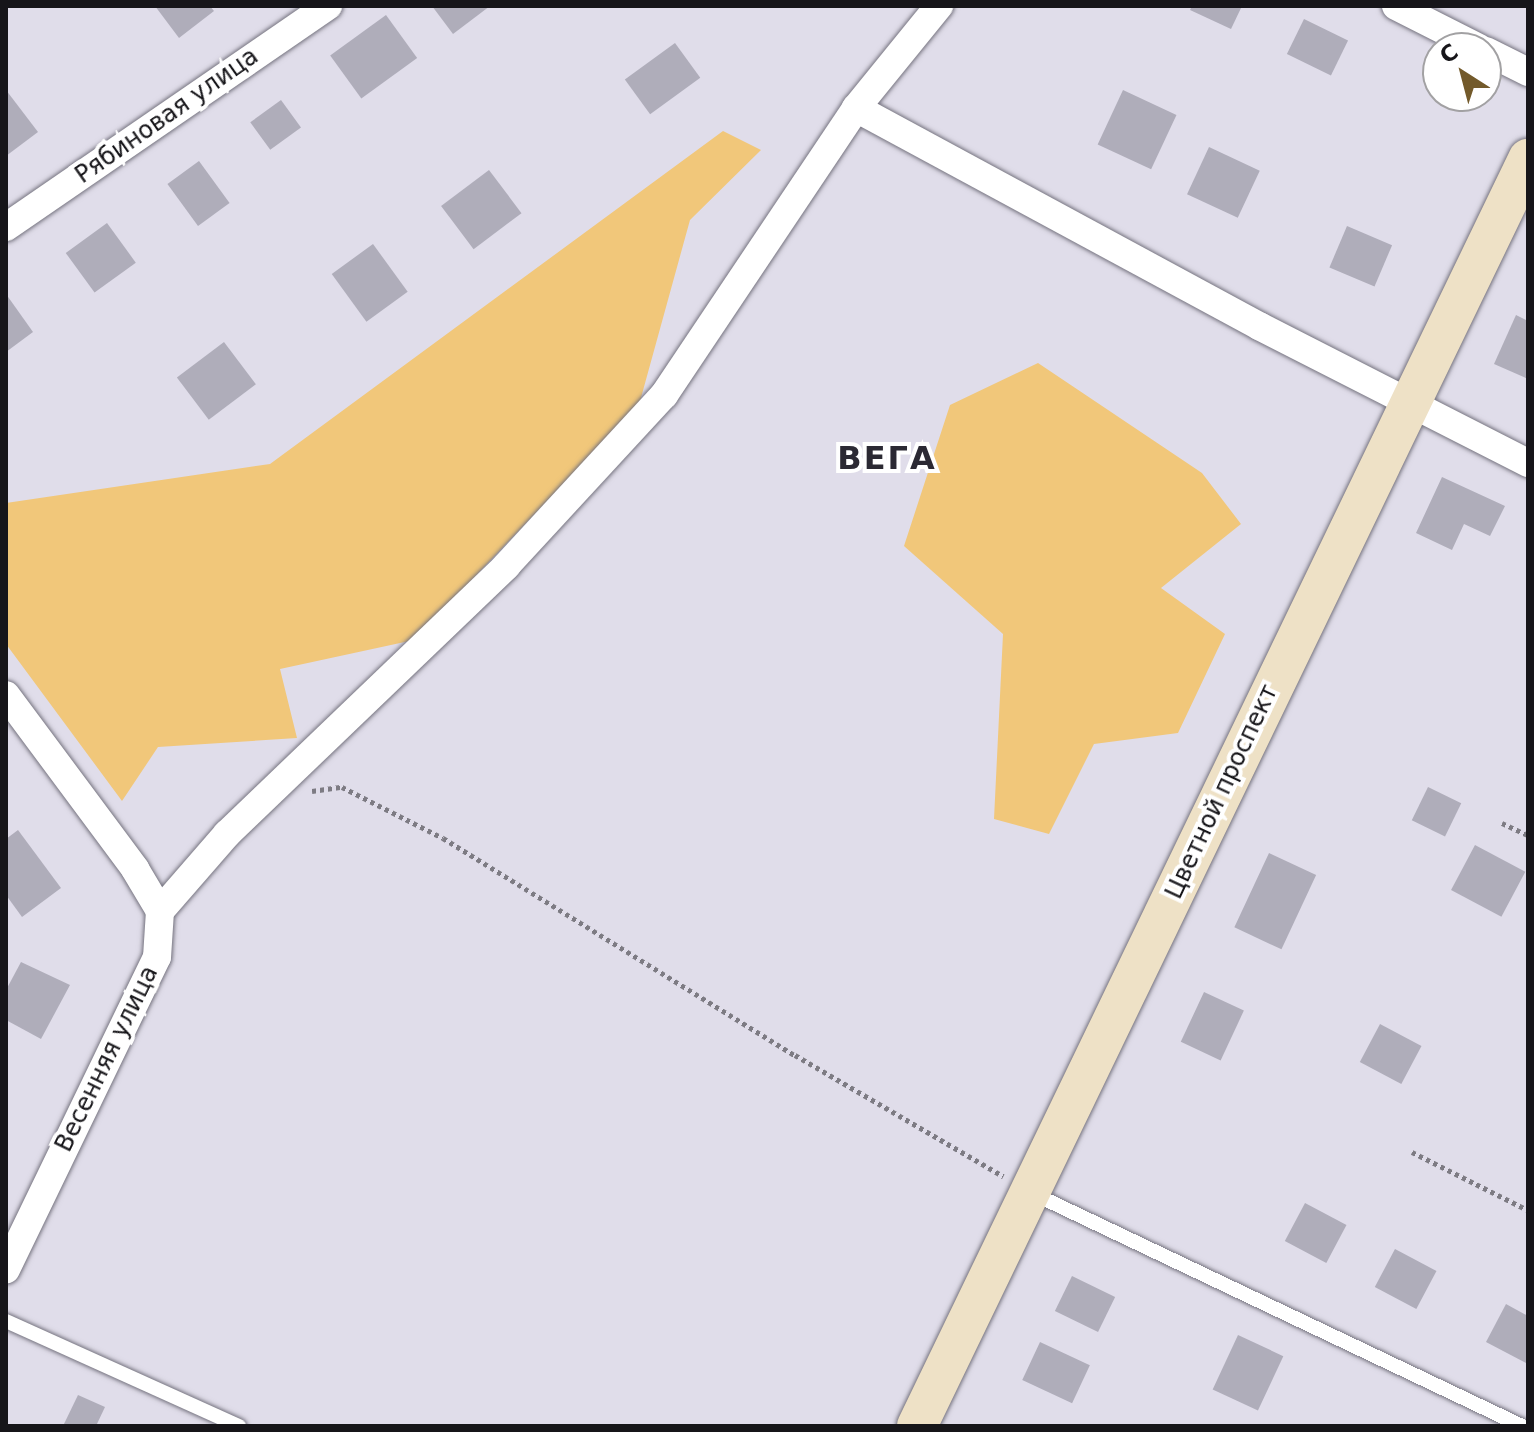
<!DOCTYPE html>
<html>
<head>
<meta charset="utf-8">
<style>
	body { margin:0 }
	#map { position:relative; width:1534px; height:1432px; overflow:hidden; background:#e0ddea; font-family:"DejaVu Sans",sans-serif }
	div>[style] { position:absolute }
	.green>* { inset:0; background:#f1c77a }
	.building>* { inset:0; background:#afadba; transform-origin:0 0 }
	.path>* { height:5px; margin-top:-2.5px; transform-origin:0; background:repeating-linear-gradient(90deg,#7d7b83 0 4px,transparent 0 8px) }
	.roads { filter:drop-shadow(0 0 2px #75737f) drop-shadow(0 0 2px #75737f) }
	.lane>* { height:14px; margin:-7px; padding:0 7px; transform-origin:7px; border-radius:7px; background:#fff }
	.street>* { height:28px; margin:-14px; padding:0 14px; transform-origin:14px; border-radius:14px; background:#fff }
	.secondary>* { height:40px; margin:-20px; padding:0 20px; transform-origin:20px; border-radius:20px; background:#eee1c6 }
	span { translate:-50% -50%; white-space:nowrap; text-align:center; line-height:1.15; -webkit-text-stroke:8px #fff; paint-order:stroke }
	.street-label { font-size:24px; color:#161519 }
	.district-label { font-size:32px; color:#2b2933; font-weight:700; letter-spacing:2px }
	.frame { position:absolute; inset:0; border:8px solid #161519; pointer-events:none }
	.north { position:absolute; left:1422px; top:32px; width:80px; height:80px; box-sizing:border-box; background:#fff; border:2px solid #a2a1a3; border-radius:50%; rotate:324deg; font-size:22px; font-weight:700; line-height:32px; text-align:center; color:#161519 }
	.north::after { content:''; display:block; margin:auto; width:28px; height:36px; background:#735a2b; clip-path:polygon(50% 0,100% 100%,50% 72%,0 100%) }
</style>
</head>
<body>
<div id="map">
	<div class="green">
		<i style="clip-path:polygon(723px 131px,761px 150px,690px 220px,639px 405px,414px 640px,280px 669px,297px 738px,158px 747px,122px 801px,6px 644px,6px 503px,270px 464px)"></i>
		<i style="clip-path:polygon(1038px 363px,1202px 473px,1241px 524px,1161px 588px,1225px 634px,1178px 733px,1094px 744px,1049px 834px,994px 819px,1003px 634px,904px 546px,950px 405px)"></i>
	</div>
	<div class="building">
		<i style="clip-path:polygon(155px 6px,210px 6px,214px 11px,179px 38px)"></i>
		<i style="clip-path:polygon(432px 6px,490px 6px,453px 34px)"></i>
		<i style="clip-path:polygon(1192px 6px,1242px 6px,1231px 29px,1190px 10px)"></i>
		<i style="left:386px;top:15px;width:53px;height:69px;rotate:54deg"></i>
		<i style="left:1304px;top:19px;width:49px;height:39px;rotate:26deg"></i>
		<i style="left:675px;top:43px;width:43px;height:62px;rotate:54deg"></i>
		<i style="clip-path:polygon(6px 90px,38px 132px,6px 156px)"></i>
		<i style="left:1123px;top:90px;width:59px;height:60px;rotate:25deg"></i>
		<i style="left:281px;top:100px;width:34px;height:38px;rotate:54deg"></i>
		<i style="left:1209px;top:147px;width:56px;height:52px;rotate:25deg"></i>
		<i style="left:199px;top:161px;width:52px;height:39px;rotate:54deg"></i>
		<i style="left:489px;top:170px;width:54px;height:60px;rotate:53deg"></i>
		<i style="left:107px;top:223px;width:49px;height:51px;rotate:54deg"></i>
		<i style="left:1347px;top:226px;width:49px;height:45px;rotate:23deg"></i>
		<i style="left:373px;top:244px;width:59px;height:51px;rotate:54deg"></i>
		<i style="clip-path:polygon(6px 294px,33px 332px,6px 352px)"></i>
		<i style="clip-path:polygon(1516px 315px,1528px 321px,1528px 379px,1494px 364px)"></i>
		<i style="left:224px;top:342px;width:53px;height:59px;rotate:53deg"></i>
		<i style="clip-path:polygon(1442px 477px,1505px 506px,1490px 536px,1464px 524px,1452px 550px,1416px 533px)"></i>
		<i style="left:1428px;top:787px;width:37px;height:37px;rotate:26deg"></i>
		<i style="clip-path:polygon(18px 830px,61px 888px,22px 917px,6px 895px,6px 839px)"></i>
		<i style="left:1475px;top:845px;width:57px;height:51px;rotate:28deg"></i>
		<i style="left:1269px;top:853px;width:52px;height:82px;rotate:25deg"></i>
		<i style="clip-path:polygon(21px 962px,70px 985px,41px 1039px,6px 1020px,6px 990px)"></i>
		<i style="left:1204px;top:992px;width:44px;height:55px;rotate:25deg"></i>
		<i style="left:1380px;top:1024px;width:47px;height:43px;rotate:28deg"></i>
		<i style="left:1305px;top:1203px;width:47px;height:43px;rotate:28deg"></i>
		<i style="left:1395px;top:1249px;width:47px;height:43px;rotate:28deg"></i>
		<i style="left:1072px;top:1276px;width:48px;height:39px;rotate:26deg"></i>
		<i style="clip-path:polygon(1506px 1304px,1528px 1316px,1528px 1364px,1486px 1342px)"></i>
		<i style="left:1238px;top:1335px;width:50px;height:60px;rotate:25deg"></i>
		<i style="left:1040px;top:1342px;width:55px;height:42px;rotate:25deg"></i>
		<i style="clip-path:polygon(78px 1395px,105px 1407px,96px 1426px,63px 1426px)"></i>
	</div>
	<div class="path">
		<i style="left:312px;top:791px;width:30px;rotate:-8deg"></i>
		<i style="left:342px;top:787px;width:113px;rotate:26.8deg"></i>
		<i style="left:443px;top:838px;width:414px;rotate:31.7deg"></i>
		<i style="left:795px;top:1055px;width:241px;rotate:30.2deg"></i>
		<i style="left:1502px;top:823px;width:29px;rotate:25deg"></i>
		<i style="left:1412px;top:1152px;width:130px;rotate:26.6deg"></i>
	</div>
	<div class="roads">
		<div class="lane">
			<i style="left:1032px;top:1193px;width:543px;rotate:25.43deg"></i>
			<i style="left:6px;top:1321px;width:256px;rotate:24.3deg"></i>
		</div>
		<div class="street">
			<i style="left:1396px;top:6px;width:93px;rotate:26.8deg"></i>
			<i style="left:1486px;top:51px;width:47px;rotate:26.6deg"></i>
			<i style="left:856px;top:108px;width:458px;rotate:28.4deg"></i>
			<i style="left:1259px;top:326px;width:302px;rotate:27deg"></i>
			<i style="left:6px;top:227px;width:391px;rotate:-34.5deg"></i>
			<i style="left:6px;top:695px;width:217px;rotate:53.4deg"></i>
			<i style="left:135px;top:869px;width:49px;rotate:59.2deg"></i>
			<i style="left:160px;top:911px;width:46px;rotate:93.7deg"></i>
			<i style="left:157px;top:957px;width:347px;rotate:115.8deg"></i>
			<i style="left:160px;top:911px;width:102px;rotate:-49deg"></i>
			<i style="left:227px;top:834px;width:387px;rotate:-43.8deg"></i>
			<i style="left:506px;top:566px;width:233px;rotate:-47.3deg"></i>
			<i style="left:664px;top:395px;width:345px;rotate:-56.2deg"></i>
			<i style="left:856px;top:108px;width:132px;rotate:-50.9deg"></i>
		</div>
		<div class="secondary">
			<i style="left:917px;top:1426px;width:1407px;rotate:-64.25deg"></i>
		</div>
	</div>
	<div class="street-label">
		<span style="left:167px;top:116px;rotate:-35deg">Рябиновая улица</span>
		<span style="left:1222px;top:792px;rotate:-65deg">Цветной проспект</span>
		<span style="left:107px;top:1059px;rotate:-64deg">Весенняя улица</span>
	</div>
	<div class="district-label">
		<span style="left:887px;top:458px">ВЕГА</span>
	</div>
	<div class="frame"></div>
	<div class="north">С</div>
</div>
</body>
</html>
